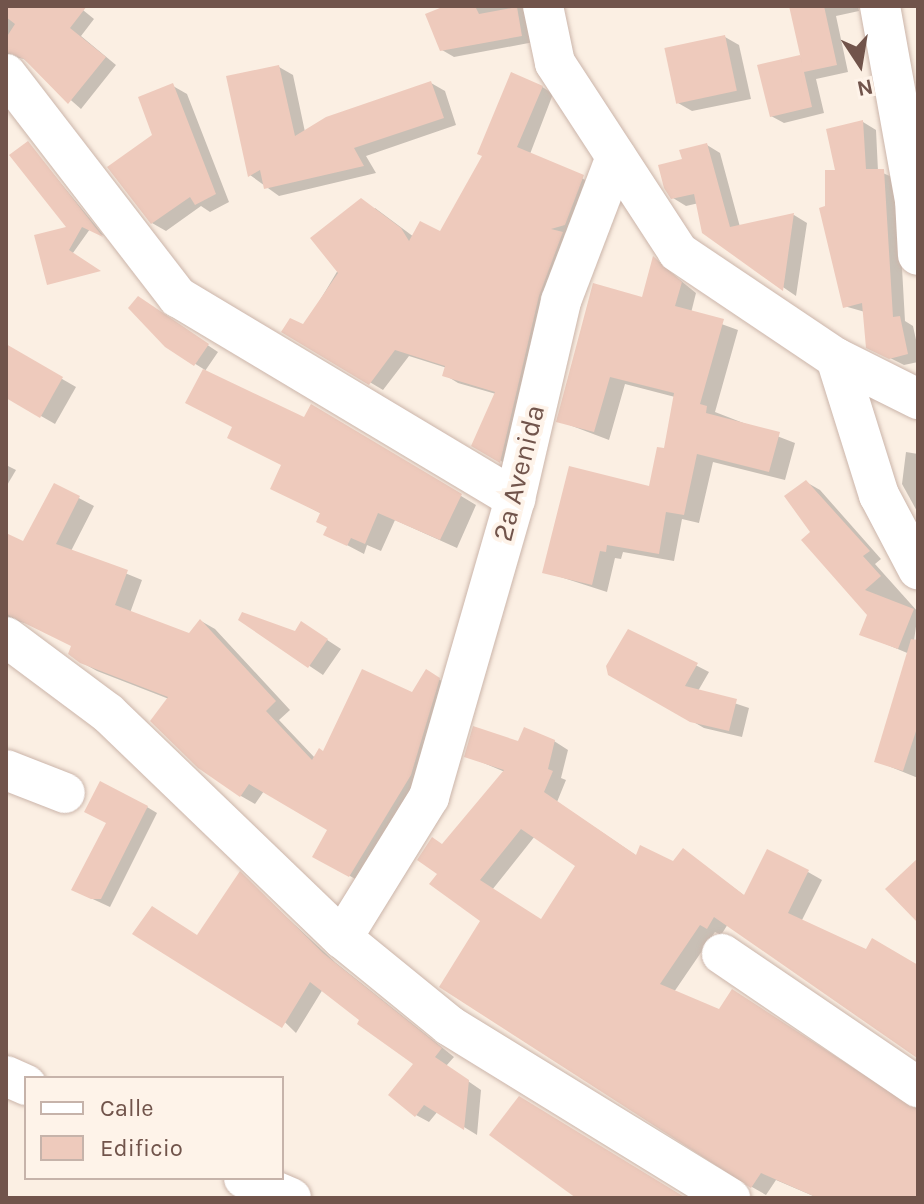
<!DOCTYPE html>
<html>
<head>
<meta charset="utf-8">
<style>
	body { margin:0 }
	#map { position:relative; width:924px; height:1204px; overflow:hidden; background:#fbefe3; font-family:Karla,sans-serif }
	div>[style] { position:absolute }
	.shadow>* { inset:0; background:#0003 }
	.building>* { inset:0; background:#eecabc; transform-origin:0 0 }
	.roads { filter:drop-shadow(0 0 2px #cbb5aa) drop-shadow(0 0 2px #cbb5aa) }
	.minor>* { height:40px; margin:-20px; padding:0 20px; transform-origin:20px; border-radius:20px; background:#fff }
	span { translate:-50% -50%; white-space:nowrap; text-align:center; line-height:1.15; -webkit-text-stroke:8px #fef3e9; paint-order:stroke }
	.street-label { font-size:28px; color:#71544b }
	.frame { position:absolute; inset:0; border:8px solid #71544b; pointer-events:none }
	.legend { position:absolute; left:24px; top:1076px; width:260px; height:104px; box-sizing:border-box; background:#fef3e9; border:2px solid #c6b3aa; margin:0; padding:10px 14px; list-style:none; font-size:24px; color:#71544b }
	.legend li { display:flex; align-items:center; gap:16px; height:40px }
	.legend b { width:40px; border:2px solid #c6b3aa }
	.north { position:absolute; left:820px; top:24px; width:80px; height:80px; -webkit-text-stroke:6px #fef3e9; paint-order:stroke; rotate:168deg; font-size:22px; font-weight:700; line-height:32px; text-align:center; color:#71544b }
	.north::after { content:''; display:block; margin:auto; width:28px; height:36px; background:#71544b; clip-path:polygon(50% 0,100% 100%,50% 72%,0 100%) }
</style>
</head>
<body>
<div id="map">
	<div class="shadow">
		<i style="clip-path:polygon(6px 6px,78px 6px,94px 19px,81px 36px,116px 65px,81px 109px,24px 59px,6px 55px)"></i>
		<i style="clip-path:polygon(450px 6px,522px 6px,534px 42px,454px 57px,442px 50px)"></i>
		<i style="clip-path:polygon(791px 6px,858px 6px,859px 11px,836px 16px,848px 72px,816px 79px,824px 113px,784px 123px,771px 116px,800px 57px,803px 59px)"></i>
		<i style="clip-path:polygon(725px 37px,739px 45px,751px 99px,692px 111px,678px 103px)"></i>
		<i style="clip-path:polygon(279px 67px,293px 75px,305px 132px,431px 83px,445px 91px,456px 125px,366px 156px,376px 173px,279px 196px,250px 175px)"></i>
		<i style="clip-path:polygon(173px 86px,187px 94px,229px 202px,210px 212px,201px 206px,166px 231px,152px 223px,155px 135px)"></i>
		<i style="clip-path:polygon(541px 86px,553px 94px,530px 154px,596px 185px,578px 232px,564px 235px,575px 241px,513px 468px,474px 445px,496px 394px,458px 383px,445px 375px,447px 368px,409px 356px,383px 390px,284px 331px,304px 327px,375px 208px,414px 237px,441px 233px)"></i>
		<i style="clip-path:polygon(863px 122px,876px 130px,878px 171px,897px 179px,905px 321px,913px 326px,918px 349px,918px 362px,904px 365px,882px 354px,865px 312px,844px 306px,827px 208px,837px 172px)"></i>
		<i style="clip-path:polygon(28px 143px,104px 236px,90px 229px,53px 281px,69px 228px)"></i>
		<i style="clip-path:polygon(707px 145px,720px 153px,740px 227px,794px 215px,807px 223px,796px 296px,707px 235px,699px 203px,686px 206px,673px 198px,684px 161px)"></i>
		<i style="clip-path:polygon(654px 259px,696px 293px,691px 313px,738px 330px,715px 412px,795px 443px,785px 480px,713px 462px,699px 523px,682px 519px,674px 561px,623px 552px,621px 559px,615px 558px,607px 592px,545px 572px,651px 488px,666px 451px,675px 397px,625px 384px,609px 440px,559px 421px,594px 285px,643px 300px)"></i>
		<i style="clip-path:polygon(138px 299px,218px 352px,205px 371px,305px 420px,312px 406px,476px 505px,457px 548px,395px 520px,381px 551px,367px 545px,364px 554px,326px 534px,329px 527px,319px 521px,322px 514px,272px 488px,284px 465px,230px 437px,234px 427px,188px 402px,205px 370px,167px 346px,131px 308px)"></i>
		<i style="clip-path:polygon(12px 350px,76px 387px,55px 424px,6px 396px,6px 361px)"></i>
		<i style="clip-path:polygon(906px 452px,918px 454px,918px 513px,902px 484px)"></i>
		<i style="clip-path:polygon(6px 465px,16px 470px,6px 487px)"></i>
		<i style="clip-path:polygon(806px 482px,820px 490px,881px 559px,875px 564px,918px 612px,912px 655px,862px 634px,869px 615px,813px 532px)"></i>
		<i style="clip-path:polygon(54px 485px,94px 506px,71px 551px,142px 580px,130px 613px,189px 636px,201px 621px,215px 629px,290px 710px,279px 720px,315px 758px,412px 695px,427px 672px,453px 688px,426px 784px,364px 884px,315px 856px,330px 830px,264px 791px,255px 804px,241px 796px,169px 699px,97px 671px,81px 662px,73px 646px,36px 626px,6px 618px,6px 535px,24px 544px)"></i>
		<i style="clip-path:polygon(241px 620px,296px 634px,315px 632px,341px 649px,323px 675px)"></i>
		<i style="clip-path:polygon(629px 631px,709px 672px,698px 691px,749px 708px,742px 737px,704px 728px,610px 674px)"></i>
		<i style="clip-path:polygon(918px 684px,918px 778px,876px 761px)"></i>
		<i style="clip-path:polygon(evenodd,554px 741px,568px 750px,561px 778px,566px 780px,557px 802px,637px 856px,674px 863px,684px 851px,745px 896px,808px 872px,822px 880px,801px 922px,918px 990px,918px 1057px,728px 924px,721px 935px,715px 932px,674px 992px,918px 1109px,918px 1198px,818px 1198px,776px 1180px,766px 1195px,752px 1187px,440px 873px,444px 846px,505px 772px,467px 756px,519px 743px,554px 741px,535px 836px,578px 865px,542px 921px,492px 890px,535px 836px)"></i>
		<i style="clip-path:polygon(147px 807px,157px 813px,110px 907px,84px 895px)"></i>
		<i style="clip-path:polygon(240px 874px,336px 963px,454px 1057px,446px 1066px,481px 1090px,477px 1135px,438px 1111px,429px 1122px,416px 1115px,416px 1064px,323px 989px,296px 1033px,198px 937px)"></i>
	</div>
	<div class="building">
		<i style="clip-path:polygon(6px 6px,87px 6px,70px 28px,106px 57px,68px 104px,24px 59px,6px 52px,6px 38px,15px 24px,6px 17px)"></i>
		<i style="clip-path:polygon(445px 6px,475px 6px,479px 14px,517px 7px,522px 36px,440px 51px,425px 14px)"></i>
		<i style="clip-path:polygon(789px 6px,824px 6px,837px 65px,804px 72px,812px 107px,770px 117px,757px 65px,800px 55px,803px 68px)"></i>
		<i style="left:725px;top:35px;width:57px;height:62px;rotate:78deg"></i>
		<i style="clip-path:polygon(279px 65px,295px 136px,326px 117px,431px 81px,444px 118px,354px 148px,364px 166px,264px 189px,260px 170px,248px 177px,226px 76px)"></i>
		<i style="clip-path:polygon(511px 72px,543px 86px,517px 147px,584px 175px,565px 225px,551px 229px,563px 232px,539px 296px,500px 463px,471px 446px,495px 392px,442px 376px,445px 366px,395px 350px,369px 385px,281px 332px,290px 318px,303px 324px,338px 273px,310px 238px,361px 198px,401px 228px,409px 241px,420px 221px,440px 231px,482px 156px,477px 154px)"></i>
		<i style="clip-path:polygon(173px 83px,216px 194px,195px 205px,190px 197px,151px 224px,107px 167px,152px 135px,138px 97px)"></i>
		<i style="clip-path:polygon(863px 120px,866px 169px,884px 169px,893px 317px,900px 316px,908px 354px,889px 359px,866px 348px,862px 303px,843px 308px,819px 208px,825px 206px,825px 170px,835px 170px,826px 129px)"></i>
		<i style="clip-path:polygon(28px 141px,103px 237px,82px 227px,69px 250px,101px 271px,47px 285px,34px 235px,66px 227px,9px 155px)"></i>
		<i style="clip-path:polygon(707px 143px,730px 227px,794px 213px,783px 291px,702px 233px,694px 194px,671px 199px,664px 188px,658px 165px,682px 159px,679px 150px)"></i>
		<i style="clip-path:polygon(653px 256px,682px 282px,675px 306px,724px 319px,700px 404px,707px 406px,706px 413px,780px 432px,769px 472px,697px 454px,684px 515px,666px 512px,659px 554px,607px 545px,606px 552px,600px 551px,592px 585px,542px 573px,569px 466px,649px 486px,657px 447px,664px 448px,674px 393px,610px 377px,594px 432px,556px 422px,593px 283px,642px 297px)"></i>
		<i style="clip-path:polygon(138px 296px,209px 344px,194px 366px,165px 347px,128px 308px)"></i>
		<i style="clip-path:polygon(6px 344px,63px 377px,40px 418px,6px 398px)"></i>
		<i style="clip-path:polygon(203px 369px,304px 417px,311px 404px,462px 494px,440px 540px,378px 513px,365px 544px,351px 538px,347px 546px,323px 535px,327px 527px,316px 522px,320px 513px,270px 489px,281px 465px,227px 438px,232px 427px,185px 403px)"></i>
		<i style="clip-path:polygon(806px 480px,870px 551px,863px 556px,881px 576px,865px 590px,914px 609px,898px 649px,859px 635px,867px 615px,801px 540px,810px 532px,784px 496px)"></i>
		<i style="clip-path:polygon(54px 483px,80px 496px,56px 544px,128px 570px,115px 605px,189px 633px,200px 619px,276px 701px,266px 711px,312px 760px,319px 748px,323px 751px,362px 669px,412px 692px,426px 669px,440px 678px,411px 775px,349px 877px,312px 857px,327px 830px,249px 784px,240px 797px,198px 768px,150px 721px,168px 697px,80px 663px,68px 654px,71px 646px,6px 614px,6px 533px,23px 541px)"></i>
		<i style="clip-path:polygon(242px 612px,295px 631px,301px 621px,328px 639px,308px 668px,238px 620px)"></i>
		<i style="clip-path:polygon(628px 629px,698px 663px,685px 686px,737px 699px,729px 731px,690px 722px,608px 675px,606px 666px)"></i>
		<i style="clip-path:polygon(911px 639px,918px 640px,918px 725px,903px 771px,874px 762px)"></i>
		<i style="clip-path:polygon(evenodd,473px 726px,518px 741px,524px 727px,555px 740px,548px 769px,553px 771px,544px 792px,636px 855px,640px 845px,673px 861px,683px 848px,744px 895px,767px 849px,809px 870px,788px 913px,866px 949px,872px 938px,918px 965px,917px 1058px,714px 917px,707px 929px,700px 925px,660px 984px,719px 1009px,732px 989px,918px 1110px,918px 1198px,818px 1198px,761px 1173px,751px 1188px,439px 987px,480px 921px,429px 884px,437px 874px,417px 860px,432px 837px,442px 844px,504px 770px,464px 757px,473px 726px,521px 829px,575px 866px,541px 919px,480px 880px,521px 829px)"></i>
		<i style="clip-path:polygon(100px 781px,148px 806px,101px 899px,91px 899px,71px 890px,106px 823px,84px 812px)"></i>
		<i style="clip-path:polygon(918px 858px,918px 923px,885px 889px)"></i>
		<i style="clip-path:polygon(240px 871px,323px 953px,442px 1048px,435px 1057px,469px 1080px,464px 1130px,424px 1105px,415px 1117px,388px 1095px,413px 1064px,357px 1024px,359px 1020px,310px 982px,282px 1028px,132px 934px,152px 906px,197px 935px)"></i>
		<i style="clip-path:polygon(519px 1096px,686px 1198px,576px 1198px,489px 1135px)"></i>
	</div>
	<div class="roads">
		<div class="minor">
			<i style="left:543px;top:6px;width:58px;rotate:78.1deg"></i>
			<i style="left:555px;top:63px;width:225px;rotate:56.9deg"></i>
			<i style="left:678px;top:252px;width:190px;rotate:33.9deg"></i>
			<i style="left:836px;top:358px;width:92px;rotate:26.6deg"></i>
			<i style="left:880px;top:6px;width:197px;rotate:79.8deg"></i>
			<i style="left:915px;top:200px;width:55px;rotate:86.9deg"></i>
			<i style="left:6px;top:74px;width:282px;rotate:52.4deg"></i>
			<i style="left:178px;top:297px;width:393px;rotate:30.9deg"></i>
			<i style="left:836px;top:358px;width:144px;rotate:72.6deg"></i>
			<i style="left:879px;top:495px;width:84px;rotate:62.2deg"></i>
			<i style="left:6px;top:637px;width:127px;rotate:36.7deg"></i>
			<i style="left:108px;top:713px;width:325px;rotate:43.9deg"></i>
			<i style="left:342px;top:938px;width:139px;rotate:39.2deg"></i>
			<i style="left:450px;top:1026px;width:329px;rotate:31.6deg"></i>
			<i style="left:6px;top:770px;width:63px;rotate:21.3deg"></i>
			<i style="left:342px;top:938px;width:166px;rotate:-58.3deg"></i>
			<i style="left:429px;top:797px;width:310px;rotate:-73.9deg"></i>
			<i style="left:515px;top:499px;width:203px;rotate:-76.9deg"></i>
			<i style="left:561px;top:301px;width:154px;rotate:-69.1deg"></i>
			<i style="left:722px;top:954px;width:237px;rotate:34.2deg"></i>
			<i style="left:6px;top:1076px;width:22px;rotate:24deg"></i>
			<i style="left:244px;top:1178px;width:51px;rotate:23.1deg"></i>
		</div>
	</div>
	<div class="street-label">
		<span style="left:519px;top:473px;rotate:-76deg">2a Avenida</span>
	</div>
	<div class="frame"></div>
	<ul class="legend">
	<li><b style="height:10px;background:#fff"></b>Calle</li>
	<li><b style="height:22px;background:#eecabc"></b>Edificio</li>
	</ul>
	<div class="north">N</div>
</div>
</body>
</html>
